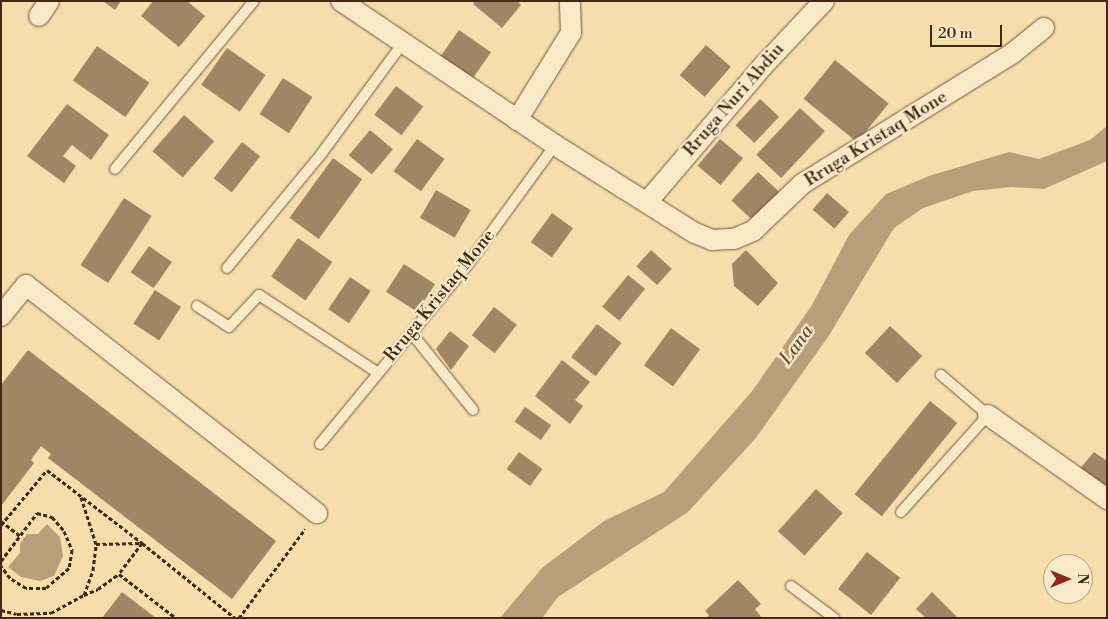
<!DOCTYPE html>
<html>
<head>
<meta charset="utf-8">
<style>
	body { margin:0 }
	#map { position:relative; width:1108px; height:619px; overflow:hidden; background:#f5ddac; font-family:"Libre Bodoni",serif }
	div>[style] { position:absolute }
	.water>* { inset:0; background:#b99f79 }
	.building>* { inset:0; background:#a08664; transform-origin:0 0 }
	.path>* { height:3px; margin-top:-1.5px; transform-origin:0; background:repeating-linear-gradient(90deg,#442717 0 4px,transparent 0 6.5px) }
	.roads { filter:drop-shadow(0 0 1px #70543c) drop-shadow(0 0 1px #70543c) }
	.lane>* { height:10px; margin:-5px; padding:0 5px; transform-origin:5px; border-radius:5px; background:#f8e9c9 }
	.street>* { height:20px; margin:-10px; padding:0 10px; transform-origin:10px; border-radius:10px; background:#f8e9c9 }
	span { translate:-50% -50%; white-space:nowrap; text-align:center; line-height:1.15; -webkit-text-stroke:4.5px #f8e9c9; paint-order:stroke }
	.street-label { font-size:18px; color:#442717 }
	.water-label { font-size:19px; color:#674b34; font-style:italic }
	.frame { position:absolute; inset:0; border:2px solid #442717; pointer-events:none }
	.north { position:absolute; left:1043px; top:554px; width:50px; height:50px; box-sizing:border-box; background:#f8e9c9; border:1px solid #b09b82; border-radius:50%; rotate:90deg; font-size:14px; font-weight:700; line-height:20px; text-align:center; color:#442717 }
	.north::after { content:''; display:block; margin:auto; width:18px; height:22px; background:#8f2418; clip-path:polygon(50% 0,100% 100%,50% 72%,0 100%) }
	.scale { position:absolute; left:930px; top:25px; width:72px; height:22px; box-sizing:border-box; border:2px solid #442717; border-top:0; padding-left:6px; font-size:15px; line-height:18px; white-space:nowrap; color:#442717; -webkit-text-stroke:4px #f8e9c9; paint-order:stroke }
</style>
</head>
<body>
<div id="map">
	<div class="water">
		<i style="clip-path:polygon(1107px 126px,1107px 161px,1044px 189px,1012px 187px,973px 191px,923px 208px,894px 228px,828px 337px,755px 439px,688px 512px,558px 597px,542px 618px,500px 618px,542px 568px,604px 521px,664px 492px,753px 390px,812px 305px,849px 235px,886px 194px,929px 176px,1009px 152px,1039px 159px,1090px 140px)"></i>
		<i style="clip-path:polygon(47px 524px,60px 537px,63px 556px,54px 576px,40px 581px,21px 577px,8px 567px,20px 553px,20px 544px,27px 534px,38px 534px)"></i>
	</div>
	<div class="building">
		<i style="clip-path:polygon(103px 1px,121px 1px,115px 10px)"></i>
		<i style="clip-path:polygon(153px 1px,187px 1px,205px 16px,179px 47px,141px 16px)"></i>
		<i style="clip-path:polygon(475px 1px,517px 1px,521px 5px,502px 28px,473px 4px)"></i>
		<i style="left:459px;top:30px;width:39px;height:33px;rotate:35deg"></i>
		<i style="left:706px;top:45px;width:33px;height:40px;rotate:41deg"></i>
		<i style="left:97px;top:46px;width:64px;height:42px;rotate:35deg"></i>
		<i style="left:227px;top:48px;width:47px;height:45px;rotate:35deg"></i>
		<i style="left:835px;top:60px;width:69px;height:50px;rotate:39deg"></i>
		<i style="left:283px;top:78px;width:35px;height:43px;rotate:33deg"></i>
		<i style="left:396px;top:86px;width:34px;height:36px;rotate:37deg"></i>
		<i style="left:760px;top:99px;width:26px;height:36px;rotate:43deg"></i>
		<i style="clip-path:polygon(67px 104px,109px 135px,91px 160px,72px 145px,63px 156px,76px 166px,64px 183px,27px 156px)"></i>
		<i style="left:800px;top:108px;width:34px;height:64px;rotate:43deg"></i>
		<i style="left:184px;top:115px;width:40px;height:48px;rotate:41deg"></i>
		<i style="left:370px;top:130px;width:30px;height:33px;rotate:40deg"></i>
		<i style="left:417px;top:139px;width:34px;height:40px;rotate:36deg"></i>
		<i style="left:720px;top:139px;width:30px;height:35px;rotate:40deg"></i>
		<i style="left:242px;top:142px;width:23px;height:46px;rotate:38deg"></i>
		<i style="left:333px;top:158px;width:36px;height:74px;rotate:36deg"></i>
		<i style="left:758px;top:172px;width:34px;height:39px;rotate:43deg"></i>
		<i style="left:436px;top:190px;width:40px;height:32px;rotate:30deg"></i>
		<i style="left:827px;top:193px;width:29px;height:22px;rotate:41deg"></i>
		<i style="left:124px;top:198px;width:33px;height:80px;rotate:33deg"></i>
		<i style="left:552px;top:213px;width:26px;height:36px;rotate:36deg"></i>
		<i style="left:298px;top:238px;width:42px;height:47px;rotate:35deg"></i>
		<i style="left:149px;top:246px;width:28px;height:32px;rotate:35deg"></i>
		<i style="left:651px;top:250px;width:28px;height:22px;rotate:42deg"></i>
		<i style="clip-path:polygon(746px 250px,778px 283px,758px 306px,734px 286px,732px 264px)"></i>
		<i style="left:404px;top:264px;width:37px;height:33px;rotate:33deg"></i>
		<i style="left:628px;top:275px;width:22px;height:41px;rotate:39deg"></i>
		<i style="left:350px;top:277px;width:25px;height:39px;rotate:34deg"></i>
		<i style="left:155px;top:290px;width:31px;height:40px;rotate:33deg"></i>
		<i style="left:494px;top:307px;width:29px;height:36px;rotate:38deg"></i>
		<i style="left:597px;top:324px;width:31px;height:42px;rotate:38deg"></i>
		<i style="left:890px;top:326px;width:44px;height:37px;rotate:43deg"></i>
		<i style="left:671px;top:328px;width:36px;height:46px;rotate:36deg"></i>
		<i style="clip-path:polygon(450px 331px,469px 346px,451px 370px,436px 349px)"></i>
		<i style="clip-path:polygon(28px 350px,276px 541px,232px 599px,48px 458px,51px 454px,41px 446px,31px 460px,34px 463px,1px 506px,1px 385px)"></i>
		<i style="clip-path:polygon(562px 360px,590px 382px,575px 400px,583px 406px,570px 424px,535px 396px)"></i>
		<i style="left:930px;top:401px;width:35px;height:120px;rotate:39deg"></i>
		<i style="left:525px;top:407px;width:32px;height:18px;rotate:35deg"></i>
		<i style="left:519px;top:452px;width:29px;height:21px;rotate:36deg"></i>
		<i style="clip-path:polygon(1094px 452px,1107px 461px,1107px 491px,1078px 471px)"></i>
		<i style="left:816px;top:489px;width:36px;height:57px;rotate:42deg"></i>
		<i style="left:867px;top:552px;width:42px;height:47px;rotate:38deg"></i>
		<i style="clip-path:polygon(738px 580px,761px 604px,755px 609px,762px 618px,706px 618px,709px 615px,705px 611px)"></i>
		<i style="clip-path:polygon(122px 592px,156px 618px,102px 618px)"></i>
		<i style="clip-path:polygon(932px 592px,958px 618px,926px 618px,916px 609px)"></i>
	</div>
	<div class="path">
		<i style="left:81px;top:497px;width:49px;rotate:72.3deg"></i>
		<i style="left:1px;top:521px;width:24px;rotate:38deg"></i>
		<i style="left:1px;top:525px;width:72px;rotate:-50.1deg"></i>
		<i style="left:47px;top:470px;width:120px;rotate:37.5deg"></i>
		<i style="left:142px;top:543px;width:39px;rotate:127deg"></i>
		<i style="left:1px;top:561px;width:60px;rotate:-53.1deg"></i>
		<i style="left:37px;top:513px;width:16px;rotate:15deg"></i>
		<i style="left:52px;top:517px;width:18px;rotate:49deg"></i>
		<i style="left:64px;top:531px;width:21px;rotate:67deg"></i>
		<i style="left:72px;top:550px;width:18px;rotate:99deg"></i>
		<i style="left:69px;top:568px;width:30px;rotate:139deg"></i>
		<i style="left:46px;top:588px;width:20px;rotate:180deg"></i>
		<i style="left:26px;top:588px;width:19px;rotate:-148deg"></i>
		<i style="left:10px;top:578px;width:15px;rotate:-127deg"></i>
		<i style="left:84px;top:595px;width:15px;rotate:-23deg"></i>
		<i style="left:98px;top:589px;width:26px;rotate:-36deg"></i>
		<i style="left:119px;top:574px;width:72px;rotate:37.7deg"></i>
		<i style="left:1px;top:610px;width:16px;rotate:14deg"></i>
		<i style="left:17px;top:614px;width:34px;rotate:-2deg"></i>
		<i style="left:51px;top:613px;width:38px;rotate:-29deg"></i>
		<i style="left:84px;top:595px;width:27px;rotate:-70deg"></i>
		<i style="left:93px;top:570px;width:26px;rotate:-83deg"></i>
		<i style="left:96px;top:544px;width:46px;rotate:-1.2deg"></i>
		<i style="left:142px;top:543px;width:119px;rotate:38.9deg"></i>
		<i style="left:239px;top:618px;width:111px;rotate:-53.4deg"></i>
	</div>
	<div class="roads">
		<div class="lane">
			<i style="left:115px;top:169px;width:218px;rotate:-50.4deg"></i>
			<i style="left:227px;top:268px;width:149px;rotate:-50.4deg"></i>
			<i style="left:322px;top:153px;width:135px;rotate:-53.7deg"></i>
			<i style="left:197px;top:306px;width:38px;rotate:33deg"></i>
			<i style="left:229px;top:327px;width:44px;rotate:-46.8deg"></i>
			<i style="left:259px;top:295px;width:142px;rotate:33.2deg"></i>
			<i style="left:413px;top:335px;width:96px;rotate:51.3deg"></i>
			<i style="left:320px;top:444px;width:234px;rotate:-50.5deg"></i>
			<i style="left:469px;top:263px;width:146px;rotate:-53.9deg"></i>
			<i style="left:901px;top:512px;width:130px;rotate:-48.1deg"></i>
			<i style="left:988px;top:415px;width:62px;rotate:-139.6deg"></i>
			<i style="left:791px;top:586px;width:54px;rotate:36.7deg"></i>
		</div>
		<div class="street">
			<i style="left:341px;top:1px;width:258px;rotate:33.9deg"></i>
			<i style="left:555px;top:145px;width:165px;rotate:32.2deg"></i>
			<i style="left:695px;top:233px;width:18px;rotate:22deg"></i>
			<i style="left:712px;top:240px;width:22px;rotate:-3deg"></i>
			<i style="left:734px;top:239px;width:21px;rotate:-23deg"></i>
			<i style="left:753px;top:231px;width:68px;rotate:-43.8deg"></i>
			<i style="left:802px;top:184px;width:248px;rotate:-31.8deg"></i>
			<i style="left:1013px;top:53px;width:40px;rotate:-39deg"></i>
			<i style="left:39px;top:16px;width:18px;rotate:-56deg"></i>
			<i style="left:517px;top:120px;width:102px;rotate:-58.2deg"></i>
			<i style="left:571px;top:33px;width:32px;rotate:-92deg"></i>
			<i style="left:648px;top:201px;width:177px;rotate:-49.6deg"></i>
			<i style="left:763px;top:66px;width:89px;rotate:-46.8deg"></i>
			<i style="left:1px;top:316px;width:40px;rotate:-51deg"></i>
			<i style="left:26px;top:285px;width:370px;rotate:38.1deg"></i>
			<i style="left:988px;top:415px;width:146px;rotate:35.2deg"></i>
		</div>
	</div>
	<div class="street-label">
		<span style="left:734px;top:100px;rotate:-49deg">Rruga Nuri Abdiu</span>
		<span style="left:876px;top:139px;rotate:-32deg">Rruga Kristaq Mone</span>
		<span style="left:440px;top:296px;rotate:-51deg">Rruga Kristaq Mone</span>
	</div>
	<div class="water-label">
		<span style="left:797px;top:345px;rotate:-54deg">Lana</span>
	</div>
	<div class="frame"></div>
	<div class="north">N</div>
	<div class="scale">20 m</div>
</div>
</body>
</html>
